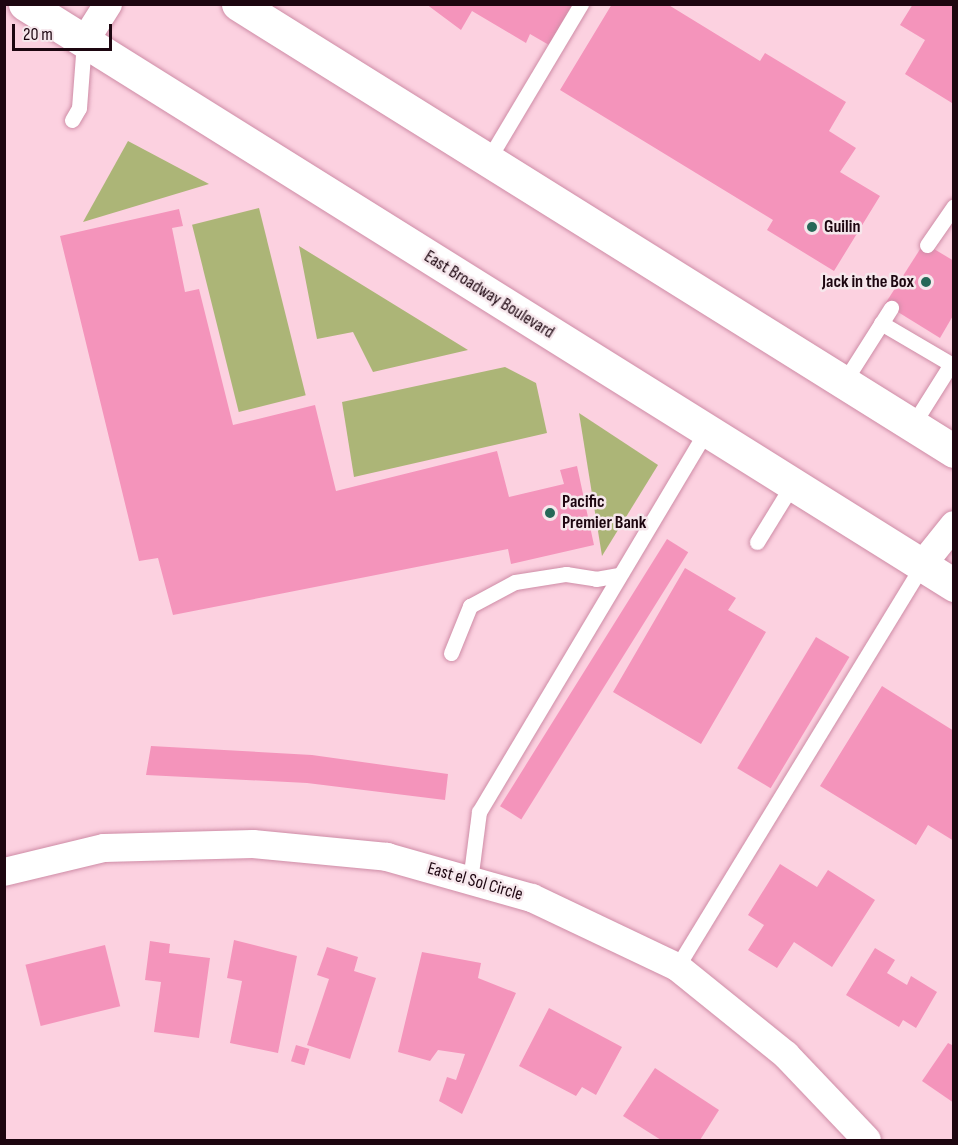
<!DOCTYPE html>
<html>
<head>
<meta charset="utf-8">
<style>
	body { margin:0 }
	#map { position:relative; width:958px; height:1145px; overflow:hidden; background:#fcd1e0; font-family:"Sofia Sans Condensed",sans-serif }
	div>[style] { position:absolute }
	.green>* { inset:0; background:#acb577; transform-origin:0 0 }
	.building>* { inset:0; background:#f494bb; transform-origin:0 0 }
	.roads { filter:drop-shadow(0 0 2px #ce8ca6) drop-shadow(0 0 2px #ce8ca6) }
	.lane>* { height:15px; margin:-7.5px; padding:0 7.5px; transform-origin:7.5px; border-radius:7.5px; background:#fff }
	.street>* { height:28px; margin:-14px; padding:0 14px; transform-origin:14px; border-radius:14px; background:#fff }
	.primary>* { height:33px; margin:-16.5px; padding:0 16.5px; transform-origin:16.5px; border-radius:16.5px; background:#fff }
	.dots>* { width:16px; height:16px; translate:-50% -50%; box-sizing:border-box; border:3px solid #f6e7ec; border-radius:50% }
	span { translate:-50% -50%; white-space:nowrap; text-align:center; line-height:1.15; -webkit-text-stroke:5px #f6e7ec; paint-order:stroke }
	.poi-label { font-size:18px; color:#1d0610; font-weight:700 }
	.left { translate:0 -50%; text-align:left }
	.right { translate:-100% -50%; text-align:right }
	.street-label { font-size:18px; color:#1d0610 }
	.frame { position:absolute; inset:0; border:6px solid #1d0610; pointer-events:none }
	.scale { position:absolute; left:12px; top:24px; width:100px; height:27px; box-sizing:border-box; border:3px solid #1d0610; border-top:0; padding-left:8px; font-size:18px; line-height:21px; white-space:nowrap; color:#1d0610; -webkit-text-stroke:4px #f6e7ec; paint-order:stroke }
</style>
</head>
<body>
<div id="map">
	<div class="green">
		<i style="clip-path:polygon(128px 141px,209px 184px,83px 222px)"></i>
		<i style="left:259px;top:208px;width:193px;height:69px;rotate:76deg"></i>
		<i style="clip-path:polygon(299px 246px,468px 350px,373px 372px,353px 332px,317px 339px)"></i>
		<i style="clip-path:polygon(505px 367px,536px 383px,547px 433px,354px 477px,342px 402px)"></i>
		<i style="clip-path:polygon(579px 413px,658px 465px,602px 556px)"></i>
	</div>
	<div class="building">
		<i style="clip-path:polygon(426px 4px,573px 4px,549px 45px,530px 34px,526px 43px,472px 11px,461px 30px)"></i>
		<i style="clip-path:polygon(612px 4px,667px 4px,760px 61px,765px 53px,846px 102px,829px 131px,856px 148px,840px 172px,880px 196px,834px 271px,767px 230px,773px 220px,560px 90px)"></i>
		<i style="clip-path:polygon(913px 4px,954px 4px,952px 103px,905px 74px,925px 40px,900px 25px)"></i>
		<i style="clip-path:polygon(179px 209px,183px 226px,172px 228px,185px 292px,199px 289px,233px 425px,315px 405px,336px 491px,497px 451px,509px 497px,564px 484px,560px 470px,577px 466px,594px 545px,511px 564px,508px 549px,173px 615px,158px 558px,139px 561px,60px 236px)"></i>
		<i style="clip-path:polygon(924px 243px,954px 261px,954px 314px,940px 338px,885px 304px)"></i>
		<i style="left:667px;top:539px;width:25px;height:315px;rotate:32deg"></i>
		<i style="clip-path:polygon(685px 568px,736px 598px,728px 610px,766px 632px,701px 744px,613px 692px)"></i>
		<i style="left:816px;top:637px;width:39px;height:153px;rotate:31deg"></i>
		<i style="clip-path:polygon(882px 686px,954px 731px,954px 841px,928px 825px,916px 845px,820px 786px)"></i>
		<i style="clip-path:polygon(151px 746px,312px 755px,448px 774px,445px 800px,307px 783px,146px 775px)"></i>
		<i style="clip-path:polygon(780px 864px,817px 887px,828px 870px,875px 900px,832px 967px,794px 942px,777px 968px,748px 950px,764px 925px,748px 915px)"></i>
		<i style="clip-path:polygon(234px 940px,297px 956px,278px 1053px,230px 1043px,242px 981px,227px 978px)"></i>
		<i style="clip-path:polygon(150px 941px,170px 944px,169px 953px,210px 958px,199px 1038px,154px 1032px,161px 982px,145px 980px)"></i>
		<i style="left:105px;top:945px;width:63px;height:82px;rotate:76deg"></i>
		<i style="clip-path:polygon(327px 947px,358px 957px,354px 971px,376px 978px,350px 1059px,307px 1045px,329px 979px,317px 975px)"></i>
		<i style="clip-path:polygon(875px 948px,895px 960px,887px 973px,907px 985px,911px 976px,937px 992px,916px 1028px,903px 1020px,899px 1027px,846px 995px)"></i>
		<i style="clip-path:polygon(422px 952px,481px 963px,478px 978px,516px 993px,462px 1114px,439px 1101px,447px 1077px,456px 1080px,465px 1054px,438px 1050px,430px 1061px,398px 1052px)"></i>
		<i style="clip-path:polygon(549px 1008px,622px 1047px,596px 1095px,582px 1087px,576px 1096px,519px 1066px)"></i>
		<i style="clip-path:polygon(948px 1043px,954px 1046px,954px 1103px,922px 1081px)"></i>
		<i style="left:296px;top:1045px;width:14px;height:17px;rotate:17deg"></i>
		<i style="clip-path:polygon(655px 1068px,719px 1110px,700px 1140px,661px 1140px,623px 1116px)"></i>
	</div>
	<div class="roads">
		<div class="lane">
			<i style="left:72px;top:120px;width:14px;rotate:-60deg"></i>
			<i style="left:79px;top:108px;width:66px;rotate:-85.7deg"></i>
			<i style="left:488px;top:160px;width:182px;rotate:-59.2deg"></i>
			<i style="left:927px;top:245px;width:47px;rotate:-55.3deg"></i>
			<i style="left:881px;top:323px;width:81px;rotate:30.4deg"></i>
			<i style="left:951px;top:364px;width:73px;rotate:122.2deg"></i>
			<i style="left:844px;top:382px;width:88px;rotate:-57.6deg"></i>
			<i style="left:757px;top:542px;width:67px;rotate:-58.4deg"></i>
			<i style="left:451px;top:653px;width:51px;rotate:-68deg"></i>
			<i style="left:470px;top:606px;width:51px;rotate:-28.1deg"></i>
			<i style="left:515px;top:582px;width:52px;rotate:-8.9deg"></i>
			<i style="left:566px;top:574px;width:30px;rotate:9deg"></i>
			<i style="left:596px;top:579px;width:23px;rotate:-10deg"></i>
			<i style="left:470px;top:881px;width:70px;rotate:-82.6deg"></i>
			<i style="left:479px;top:812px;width:443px;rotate:-59.2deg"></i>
			<i style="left:677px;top:967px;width:471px;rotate:-58.6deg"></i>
		</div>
		<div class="street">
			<i style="left:84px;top:42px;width:45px;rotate:-57.7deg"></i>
			<i style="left:922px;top:565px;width:51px;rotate:-51.3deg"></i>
			<i style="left:4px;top:872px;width:103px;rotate:-13.5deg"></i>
			<i style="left:104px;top:848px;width:149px;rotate:-1.5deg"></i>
			<i style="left:253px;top:844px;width:135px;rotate:5.5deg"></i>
			<i style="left:387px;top:857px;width:151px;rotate:15.8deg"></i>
			<i style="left:532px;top:898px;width:161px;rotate:25.4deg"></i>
			<i style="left:677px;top:967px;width:140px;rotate:38.9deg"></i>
			<i style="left:786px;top:1055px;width:117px;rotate:46.4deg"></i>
		</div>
		<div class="primary">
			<i style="left:25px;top:4px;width:1096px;rotate:32.02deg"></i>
			<i style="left:238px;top:4px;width:844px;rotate:31.98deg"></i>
		</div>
	</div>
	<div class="dots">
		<i style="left:812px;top:227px;background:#266858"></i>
		<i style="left:926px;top:282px;background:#266858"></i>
		<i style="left:550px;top:513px;background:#266858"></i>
	</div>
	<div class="poi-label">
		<span class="left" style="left:824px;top:227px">Guilin</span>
		<span class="right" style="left:914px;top:282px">Jack in the Box</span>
		<span class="left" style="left:562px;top:513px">Pacific<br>Premier Bank</span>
	</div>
	<div class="street-label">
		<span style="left:489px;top:295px;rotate:32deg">East Broadway Boulevard</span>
		<span style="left:475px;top:882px;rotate:16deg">East el Sol Circle</span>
	</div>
	<div class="frame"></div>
	<div class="scale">20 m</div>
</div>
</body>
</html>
